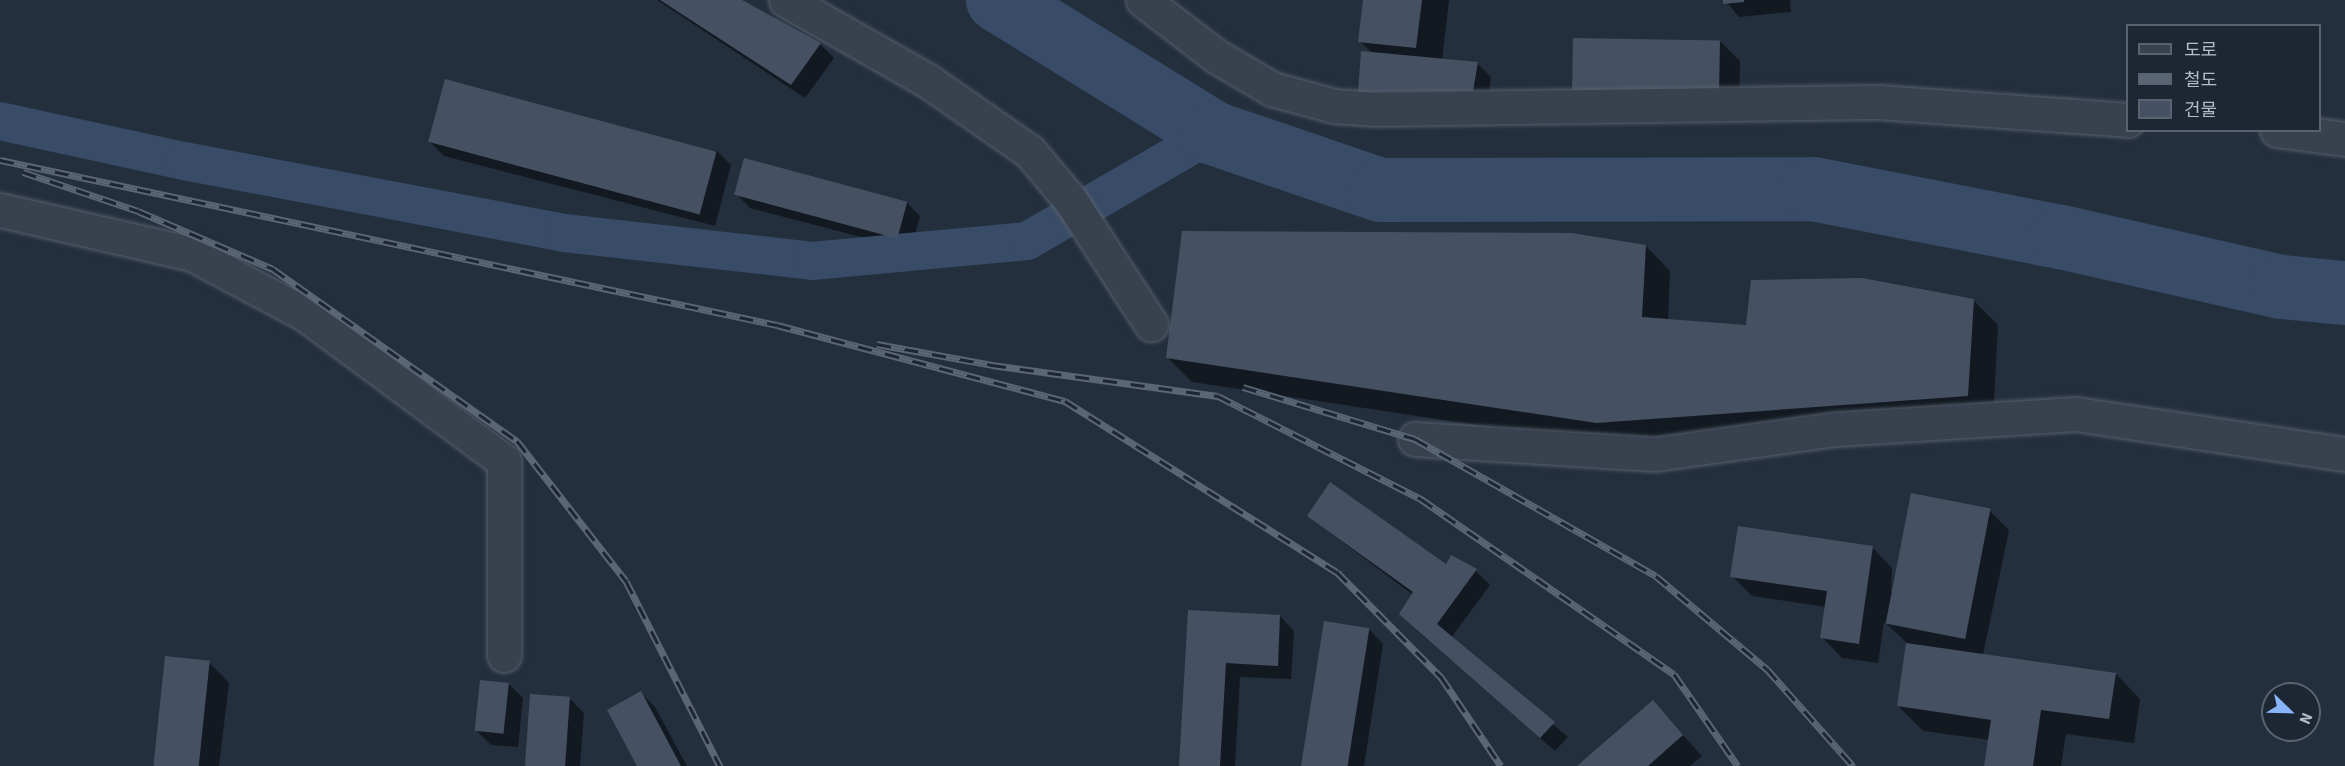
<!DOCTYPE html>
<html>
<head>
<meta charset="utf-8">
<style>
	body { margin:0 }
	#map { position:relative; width:2345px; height:766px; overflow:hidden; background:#242f3e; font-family:"Source Sans 3","Noto Sans KR",sans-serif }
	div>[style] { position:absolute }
	.shadow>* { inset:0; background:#0007 }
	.canal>* { height:38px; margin:-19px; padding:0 19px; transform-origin:19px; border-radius:19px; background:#394c67 }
	.river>* { height:64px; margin:-32px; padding:0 32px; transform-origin:32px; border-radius:32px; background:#394c67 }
	.building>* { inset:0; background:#455162; transform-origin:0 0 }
	.roads { filter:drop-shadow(0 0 2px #565f6c) drop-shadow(0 0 2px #565f6c) }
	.minor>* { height:33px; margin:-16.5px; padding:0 16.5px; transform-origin:16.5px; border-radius:16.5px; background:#38414e }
	.rail>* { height:7px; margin-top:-3.5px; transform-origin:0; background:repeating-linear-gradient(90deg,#1d2633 0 14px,#5a6575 0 28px); box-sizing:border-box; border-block:2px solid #5a6575 }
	span { translate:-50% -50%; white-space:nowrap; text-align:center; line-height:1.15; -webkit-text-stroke:6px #1d2633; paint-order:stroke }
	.legend { position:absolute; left:2126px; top:24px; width:195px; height:108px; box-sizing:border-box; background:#1d2633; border:2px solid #59626f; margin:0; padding:8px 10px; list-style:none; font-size:18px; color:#b4bcc9 }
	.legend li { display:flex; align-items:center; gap:12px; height:30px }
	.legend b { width:30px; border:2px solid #59626f }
	.north { position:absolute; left:2261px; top:682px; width:60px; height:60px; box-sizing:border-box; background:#1d2633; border:2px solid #59626f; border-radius:50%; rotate:113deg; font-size:16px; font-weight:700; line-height:24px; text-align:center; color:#b4bcc9 }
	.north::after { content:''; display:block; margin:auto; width:21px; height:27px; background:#8ab4f8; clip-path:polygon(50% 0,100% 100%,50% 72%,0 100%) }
</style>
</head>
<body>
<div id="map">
	<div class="shadow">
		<i style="clip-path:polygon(657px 0,739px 0,820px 44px,834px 58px,805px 98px)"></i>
		<i style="clip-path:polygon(1365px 0,1449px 0,1442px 60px,1477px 63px,1491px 77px,1487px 104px,1359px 91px,1372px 53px,1360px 41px)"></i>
		<i style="clip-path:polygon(1725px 0,1790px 0,1791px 12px,1739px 17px)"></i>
		<i style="clip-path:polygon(1720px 41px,1740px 61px,1739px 114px,1594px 112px)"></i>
		<i style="clip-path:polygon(430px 142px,717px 151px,731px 165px,715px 226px,444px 156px)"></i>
		<i style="clip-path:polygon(736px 194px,906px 202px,920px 216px,911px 250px,750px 208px)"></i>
		<i style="clip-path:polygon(1646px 246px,1670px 271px,1668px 321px,1747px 327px,1974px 301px,1998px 325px,1993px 420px,1622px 447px,1192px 382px,1168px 358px)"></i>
		<i style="clip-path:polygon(1989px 510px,2009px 530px,1983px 655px,2116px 674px,2140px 699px,2134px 743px,2066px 734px,2061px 766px,1986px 766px,1990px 740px,1923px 731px,1898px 706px,1907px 643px,1884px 622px,1878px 663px,1842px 658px,1822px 637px,1826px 607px,1752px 596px,1732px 576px,1872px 547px,1892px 568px,1891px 592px)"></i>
		<i style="clip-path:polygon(1308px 516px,1446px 567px,1452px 557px,1476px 571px,1490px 585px,1451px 638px,1568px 737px,1555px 751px,1415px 628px,1413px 595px)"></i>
		<i style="clip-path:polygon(1189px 611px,1280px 616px,1294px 631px,1291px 679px,1240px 677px,1235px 766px,1180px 766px)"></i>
		<i style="clip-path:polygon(1369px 629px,1383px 644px,1364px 766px,1304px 766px)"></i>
		<i style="clip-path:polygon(209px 662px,229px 683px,219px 766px,153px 766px)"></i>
		<i style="clip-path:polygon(509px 684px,523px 698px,518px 747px,491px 745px,477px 731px)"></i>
		<i style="clip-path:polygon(641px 693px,655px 707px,687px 766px,638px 766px)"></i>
		<i style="clip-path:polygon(570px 699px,584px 713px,580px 766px,525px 766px)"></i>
		<i style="clip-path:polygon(1653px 702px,1702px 756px,1690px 766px,1579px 766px)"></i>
	</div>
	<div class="canal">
		<i style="left:0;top:121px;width:188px;rotate:12.3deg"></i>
		<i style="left:184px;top:161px;width:387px;rotate:10.7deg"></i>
		<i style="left:564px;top:233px;width:250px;rotate:6.4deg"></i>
		<i style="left:812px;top:261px;width:216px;rotate:-5.3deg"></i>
		<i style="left:1027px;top:241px;width:215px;rotate:-30.1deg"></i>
	</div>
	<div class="river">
		<i style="left:998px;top:0;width:253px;rotate:31.7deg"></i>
		<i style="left:1213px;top:133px;width:176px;rotate:18.8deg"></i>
		<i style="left:1380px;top:190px;width:433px;rotate:-0.1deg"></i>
		<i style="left:1813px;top:189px;width:253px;rotate:11deg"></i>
		<i style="left:2061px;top:237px;width:226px;rotate:12.8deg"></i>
		<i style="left:2281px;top:287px;width:64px;rotate:5.4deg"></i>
	</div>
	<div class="building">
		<i style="clip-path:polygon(660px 0,742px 0,821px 43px,791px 85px)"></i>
		<i style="clip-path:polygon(1363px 0,1422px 0,1416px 48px,1358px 42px)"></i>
		<i style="clip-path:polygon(1723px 0,1744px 0,1744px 2px,1723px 4px)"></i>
		<i style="left:1573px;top:38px;width:147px;height:54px;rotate:1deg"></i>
		<i style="clip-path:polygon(1361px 51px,1478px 62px,1473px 91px,1358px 92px)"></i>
		<i style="left:445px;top:79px;width:281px;height:65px;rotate:15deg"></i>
		<i style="left:744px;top:158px;width:169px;height:38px;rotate:15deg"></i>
		<i style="clip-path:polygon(1182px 231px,1572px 233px,1646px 245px,1642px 317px,1746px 325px,1751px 280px,1862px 278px,1974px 299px,1968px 396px,1596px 423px,1166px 358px)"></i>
		<i style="clip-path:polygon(1330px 482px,1446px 564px,1451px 555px,1477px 569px,1437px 624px,1555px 722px,1540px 738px,1399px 614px,1413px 592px,1307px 516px)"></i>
		<i style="left:1911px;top:493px;width:81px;height:133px;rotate:11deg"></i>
		<i style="clip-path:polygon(1738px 526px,1873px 546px,1859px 644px,1820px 638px,1827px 591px,1730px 577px)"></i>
		<i style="clip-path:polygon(1188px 610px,1280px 615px,1278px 666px,1226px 663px,1220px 766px,1179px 766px)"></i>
		<i style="left:1324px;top:621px;width:46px;height:147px;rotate:9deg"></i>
		<i style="clip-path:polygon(1906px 643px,2116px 673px,2109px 719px,2041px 710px,2033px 766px,1984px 766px,1991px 720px,1897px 706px)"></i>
		<i style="left:165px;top:656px;width:45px;height:111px;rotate:6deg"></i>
		<i style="left:480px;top:680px;width:29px;height:51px;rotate:6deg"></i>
		<i style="clip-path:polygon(641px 691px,681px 766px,637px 766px,607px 710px)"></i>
		<i style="left:530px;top:694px;width:40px;height:72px;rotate:4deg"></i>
		<i style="clip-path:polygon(1653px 700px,1683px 735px,1648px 766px,1577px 766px)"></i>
	</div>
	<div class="roads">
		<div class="minor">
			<i style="left:786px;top:0;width:163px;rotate:29.7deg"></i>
			<i style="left:928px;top:81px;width:124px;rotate:34.8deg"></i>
			<i style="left:1030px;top:152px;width:64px;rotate:50.1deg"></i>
			<i style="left:1071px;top:201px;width:147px;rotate:57deg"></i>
			<i style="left:1143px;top:0;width:92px;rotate:37.5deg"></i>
			<i style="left:1216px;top:56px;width:65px;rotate:30.5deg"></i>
			<i style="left:1272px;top:89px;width:64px;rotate:15.3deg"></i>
			<i style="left:1334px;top:106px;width:42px;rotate:4.1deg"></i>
			<i style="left:1376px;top:109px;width:503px;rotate:-0.8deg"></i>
			<i style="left:1879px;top:102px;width:250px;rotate:4.1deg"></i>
			<i style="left:2277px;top:130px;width:69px;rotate:7.5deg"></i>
			<i style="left:0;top:210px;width:197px;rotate:12.9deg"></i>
			<i style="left:192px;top:254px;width:128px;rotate:28deg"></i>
			<i style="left:305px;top:314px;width:247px;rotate:36.5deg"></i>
			<i style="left:504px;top:461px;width:194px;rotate:90deg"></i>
			<i style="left:1415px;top:439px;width:240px;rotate:3.6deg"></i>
			<i style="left:1655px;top:454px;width:183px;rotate:-7.9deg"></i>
			<i style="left:1836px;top:429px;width:240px;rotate:-3.6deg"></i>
			<i style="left:2076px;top:414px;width:272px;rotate:8.5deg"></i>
		</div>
	</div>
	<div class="rail">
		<i style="left:0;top:160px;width:794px;rotate:11.99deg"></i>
		<i style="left:777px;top:325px;width:298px;rotate:14.8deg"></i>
		<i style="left:1065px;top:401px;width:321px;rotate:32.2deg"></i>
		<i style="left:1337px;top:572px;width:148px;rotate:45.3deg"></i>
		<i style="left:1441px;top:677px;width:107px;rotate:56deg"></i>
		<i style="left:23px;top:172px;width:121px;rotate:18.7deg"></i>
		<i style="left:138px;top:211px;width:147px;rotate:23.2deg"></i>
		<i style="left:273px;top:269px;width:299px;rotate:35.2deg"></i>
		<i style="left:517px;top:441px;width:177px;rotate:52.1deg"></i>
		<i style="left:626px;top:581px;width:208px;rotate:63.1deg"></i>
		<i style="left:877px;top:344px;width:117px;rotate:10.3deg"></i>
		<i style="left:992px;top:365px;width:228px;rotate:7.8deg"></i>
		<i style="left:1218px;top:396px;width:228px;rotate:26.9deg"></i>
		<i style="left:1421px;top:499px;width:308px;rotate:34.7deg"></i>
		<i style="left:1674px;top:674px;width:112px;rotate:55.2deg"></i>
		<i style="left:1243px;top:387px;width:180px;rotate:16.8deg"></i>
		<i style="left:1415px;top:439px;width:277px;rotate:29.6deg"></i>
		<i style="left:1656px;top:576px;width:145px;rotate:40deg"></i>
		<i style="left:1767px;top:669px;width:130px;rotate:48.4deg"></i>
	</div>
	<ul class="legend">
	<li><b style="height:8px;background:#38414e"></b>도로</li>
	<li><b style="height:8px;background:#5a6575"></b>철도</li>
	<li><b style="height:16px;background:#455162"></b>건물</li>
	</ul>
	<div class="north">N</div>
</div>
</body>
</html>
